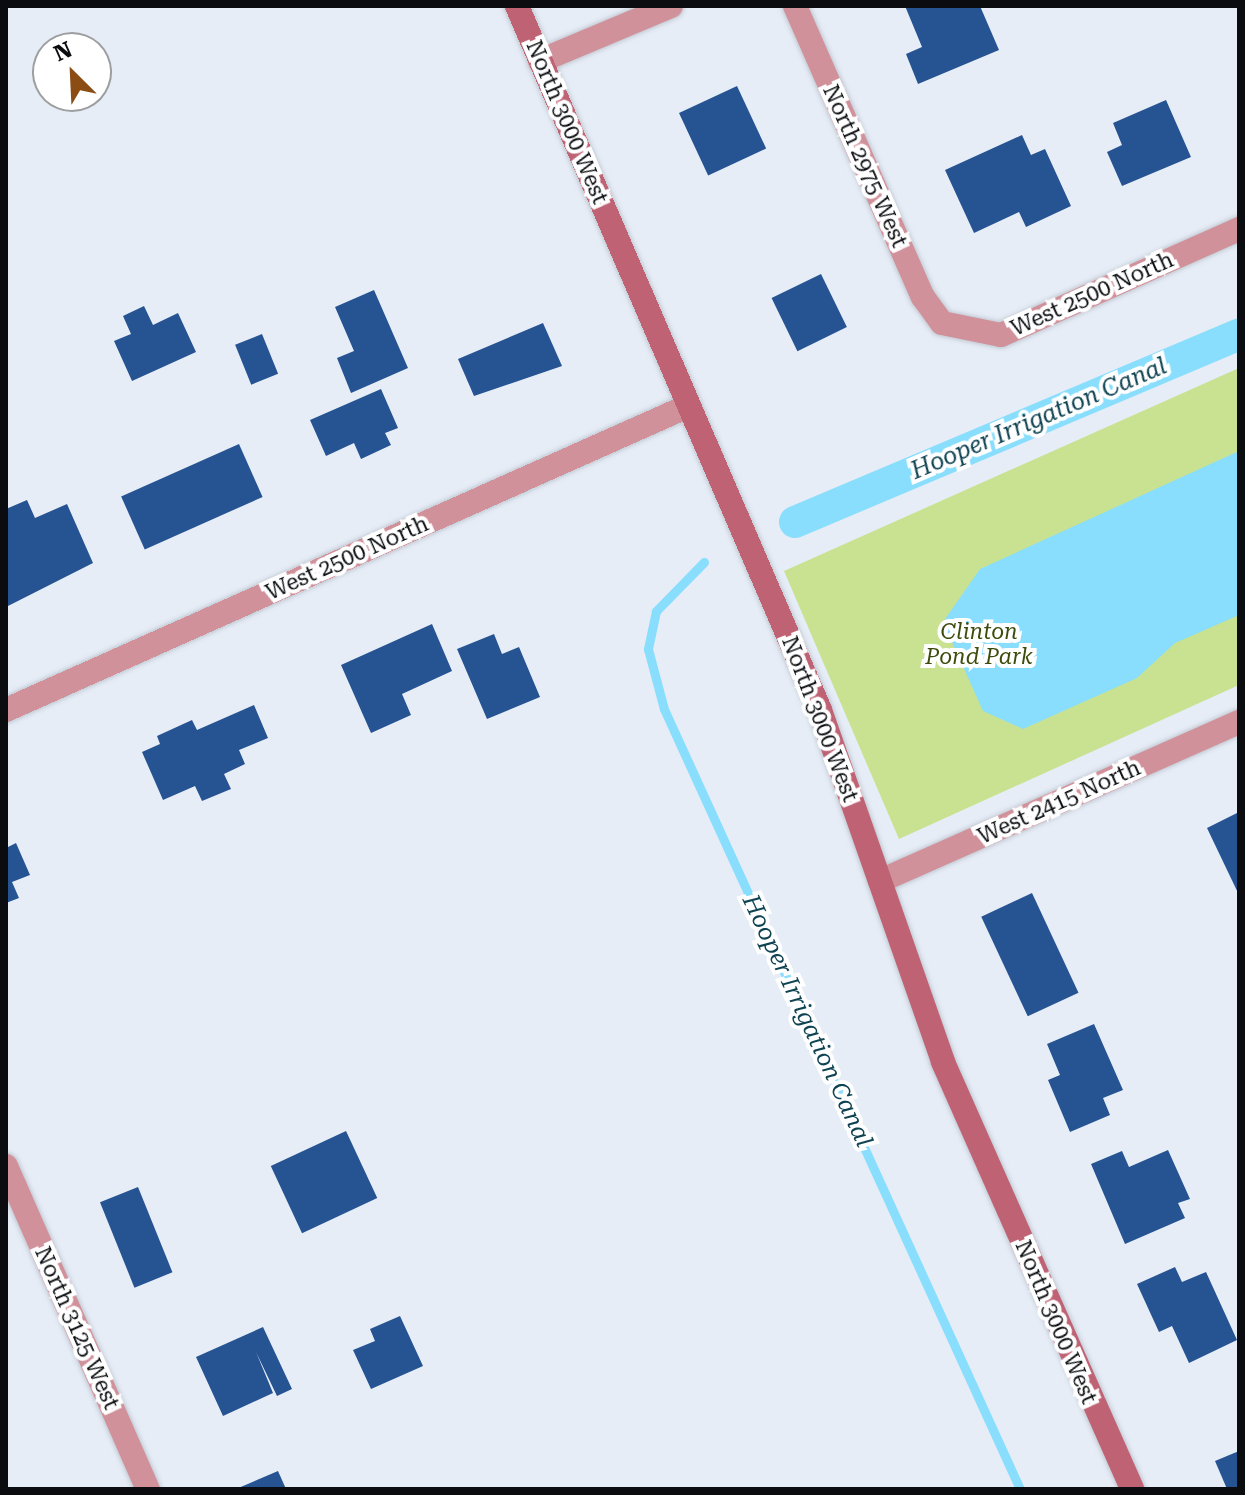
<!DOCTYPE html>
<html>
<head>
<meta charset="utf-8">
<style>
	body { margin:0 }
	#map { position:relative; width:1245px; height:1495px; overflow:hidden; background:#e6edf7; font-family:"Roboto Serif",serif }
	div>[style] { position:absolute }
	.green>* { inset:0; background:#c8e291 }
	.water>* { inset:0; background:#88defc }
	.stream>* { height:9px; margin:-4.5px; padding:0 4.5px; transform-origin:4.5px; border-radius:4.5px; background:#88defc }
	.canal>* { height:32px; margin:-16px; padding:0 16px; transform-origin:16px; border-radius:16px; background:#88defc }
	.building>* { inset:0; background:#265392; transform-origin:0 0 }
	.roads { filter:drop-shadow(0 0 2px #c3c9d2) drop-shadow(0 0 2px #c3c9d2) }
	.minor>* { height:24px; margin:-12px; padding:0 12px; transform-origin:12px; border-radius:12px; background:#d1919b }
	.secondary>* { height:24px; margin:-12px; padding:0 12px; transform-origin:12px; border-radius:12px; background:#be6274 }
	span { translate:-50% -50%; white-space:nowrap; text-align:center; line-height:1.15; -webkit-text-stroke:8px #fff; paint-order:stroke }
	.street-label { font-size:22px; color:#0a0c0f }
	.park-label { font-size:22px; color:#3d4c0d; font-style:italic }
	.water-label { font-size:24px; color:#0f4352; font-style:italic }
	.frame { position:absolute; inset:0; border:8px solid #0a0c0f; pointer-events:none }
	.north { position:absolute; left:32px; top:32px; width:80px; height:80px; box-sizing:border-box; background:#fff; border:2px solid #9d9e9f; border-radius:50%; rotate:336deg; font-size:22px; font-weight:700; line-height:32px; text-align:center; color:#0a0c0f }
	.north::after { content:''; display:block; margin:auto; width:28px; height:36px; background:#8c4d14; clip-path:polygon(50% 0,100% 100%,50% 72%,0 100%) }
</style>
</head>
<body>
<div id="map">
	<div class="green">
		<i style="clip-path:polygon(1239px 368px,1239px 685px,899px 839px,784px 571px)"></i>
	</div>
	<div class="water">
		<i style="clip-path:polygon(1239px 451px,1239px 615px,1175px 643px,1137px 678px,1023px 729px,983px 711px,943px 622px,980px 569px)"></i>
	</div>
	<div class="stream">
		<i style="left:704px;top:562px;width:69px;rotate:134.4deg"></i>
		<i style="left:656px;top:611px;width:39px;rotate:102deg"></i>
		<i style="left:648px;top:649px;width:62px;rotate:75.1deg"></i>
		<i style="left:664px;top:709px;width:857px;rotate:65.47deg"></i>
	</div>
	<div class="canal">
		<i style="left:795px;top:522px;width:482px;rotate:-22.9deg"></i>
	</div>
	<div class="building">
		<i style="clip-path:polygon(905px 6px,980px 6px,999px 50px,918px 84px,906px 54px,922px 47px)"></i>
		<i style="left:737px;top:86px;width:69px;height:64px;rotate:65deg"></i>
		<i style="clip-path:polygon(1166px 100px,1191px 157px,1122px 186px,1107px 152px,1122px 145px,1113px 123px)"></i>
		<i style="clip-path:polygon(1022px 135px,1031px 155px,1045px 149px,1071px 206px,1026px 227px,1019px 212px,974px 233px,945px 170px)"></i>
		<i style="left:821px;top:274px;width:59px;height:55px;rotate:64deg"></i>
		<i style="clip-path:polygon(374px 290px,408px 368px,351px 393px,337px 358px,354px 351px,335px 307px)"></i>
		<i style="clip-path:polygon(144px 306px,153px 325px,178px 313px,196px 352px,132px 381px,114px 341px,131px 334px,123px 316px)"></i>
		<i style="clip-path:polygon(543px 323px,562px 366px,474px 396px,458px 359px)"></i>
		<i style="left:262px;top:334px;width:43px;height:29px;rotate:68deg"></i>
		<i style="clip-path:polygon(381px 389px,398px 428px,385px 433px,391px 445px,361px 459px,354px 443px,326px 456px,310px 420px)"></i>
		<i style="left:239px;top:444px;width:58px;height:129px;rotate:66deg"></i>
		<i style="clip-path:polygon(27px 500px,35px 518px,67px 504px,93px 563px,6px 607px,6px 509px)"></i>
		<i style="clip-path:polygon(432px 624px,452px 671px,402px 694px,411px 715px,371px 733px,341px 665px)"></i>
		<i style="clip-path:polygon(494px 634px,502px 654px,519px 647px,540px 697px,487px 719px,457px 649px)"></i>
		<i style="clip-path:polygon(254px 705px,268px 738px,239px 750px,245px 764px,224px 774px,231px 789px,202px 801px,195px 786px,163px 800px,142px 752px,160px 744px,157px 736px,192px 720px,197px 730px)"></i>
		<i style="clip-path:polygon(1239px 812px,1239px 895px,1207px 828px)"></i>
		<i style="clip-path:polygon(16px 843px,30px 875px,12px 882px,19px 898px,6px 903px,6px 848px)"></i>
		<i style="left:1032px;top:893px;width:110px;height:56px;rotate:65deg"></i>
		<i style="clip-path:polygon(1094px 1024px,1123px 1090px,1103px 1098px,1110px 1115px,1070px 1132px,1048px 1080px,1060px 1075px,1047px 1044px)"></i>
		<i style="left:346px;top:1131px;width:74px;height:83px;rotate:65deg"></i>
		<i style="clip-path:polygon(1168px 1150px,1190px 1199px,1178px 1203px,1185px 1218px,1125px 1244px,1091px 1164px,1122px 1151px,1129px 1167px)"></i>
		<i style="left:138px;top:1187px;width:92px;height:41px;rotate:68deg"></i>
		<i style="clip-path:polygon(1175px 1267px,1182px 1282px,1206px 1272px,1237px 1340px,1189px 1363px,1172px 1326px,1159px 1332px,1137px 1284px)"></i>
		<i style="clip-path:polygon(400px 1316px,423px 1366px,371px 1389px,353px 1350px,375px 1341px,370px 1329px)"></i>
		<i style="clip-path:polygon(263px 1327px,292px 1389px,277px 1396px,256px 1352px,273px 1393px,223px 1416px,196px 1357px)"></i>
		<i style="clip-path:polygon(1239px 1451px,1239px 1489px,1227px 1489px,1215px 1461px)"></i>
		<i style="clip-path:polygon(278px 1471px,286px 1489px,236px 1489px)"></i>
	</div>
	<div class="roads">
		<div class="minor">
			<i style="left:795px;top:6px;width:318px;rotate:66.3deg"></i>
			<i style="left:923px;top:297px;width:32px;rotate:54deg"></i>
			<i style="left:942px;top:323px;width:60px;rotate:11.5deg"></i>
			<i style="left:1001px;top:335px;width:261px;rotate:-24deg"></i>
			<i style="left:540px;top:61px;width:142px;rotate:-22.8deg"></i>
			<i style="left:6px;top:710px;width:747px;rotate:-24.02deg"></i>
			<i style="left:880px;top:881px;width:393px;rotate:-23.9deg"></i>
			<i style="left:6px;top:1166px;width:353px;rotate:66.3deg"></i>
		</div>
		<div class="secondary">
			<i style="left:517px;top:6px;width:766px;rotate:66.71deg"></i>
			<i style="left:820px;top:710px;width:373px;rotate:70.7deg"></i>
			<i style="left:943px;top:1062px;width:467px;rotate:66.1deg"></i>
		</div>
	</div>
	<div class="street-label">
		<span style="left:567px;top:122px;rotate:67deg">North 3000 West</span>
		<span style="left:865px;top:166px;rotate:66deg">North 2975 West</span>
		<span style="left:1092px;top:294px;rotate:-24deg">West 2500 North</span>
		<span style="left:347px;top:558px;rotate:-24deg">West 2500 North</span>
		<span style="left:820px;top:719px;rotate:69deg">North 3000 West</span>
		<span style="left:1059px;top:802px;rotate:-24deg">West 2415 North</span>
		<span style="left:1056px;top:1322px;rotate:67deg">North 3000 West</span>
		<span style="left:77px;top:1328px;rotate:66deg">North 3125 West</span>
	</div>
	<div class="park-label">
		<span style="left:979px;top:644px">Clinton<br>Pond Park</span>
	</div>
	<div class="water-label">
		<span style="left:1039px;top:419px;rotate:-23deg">Hooper Irrigation Canal</span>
		<span style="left:807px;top:1021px;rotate:65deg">Hooper Irrigation Canal</span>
	</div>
	<div class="frame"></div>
	<div class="north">N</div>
</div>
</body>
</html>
